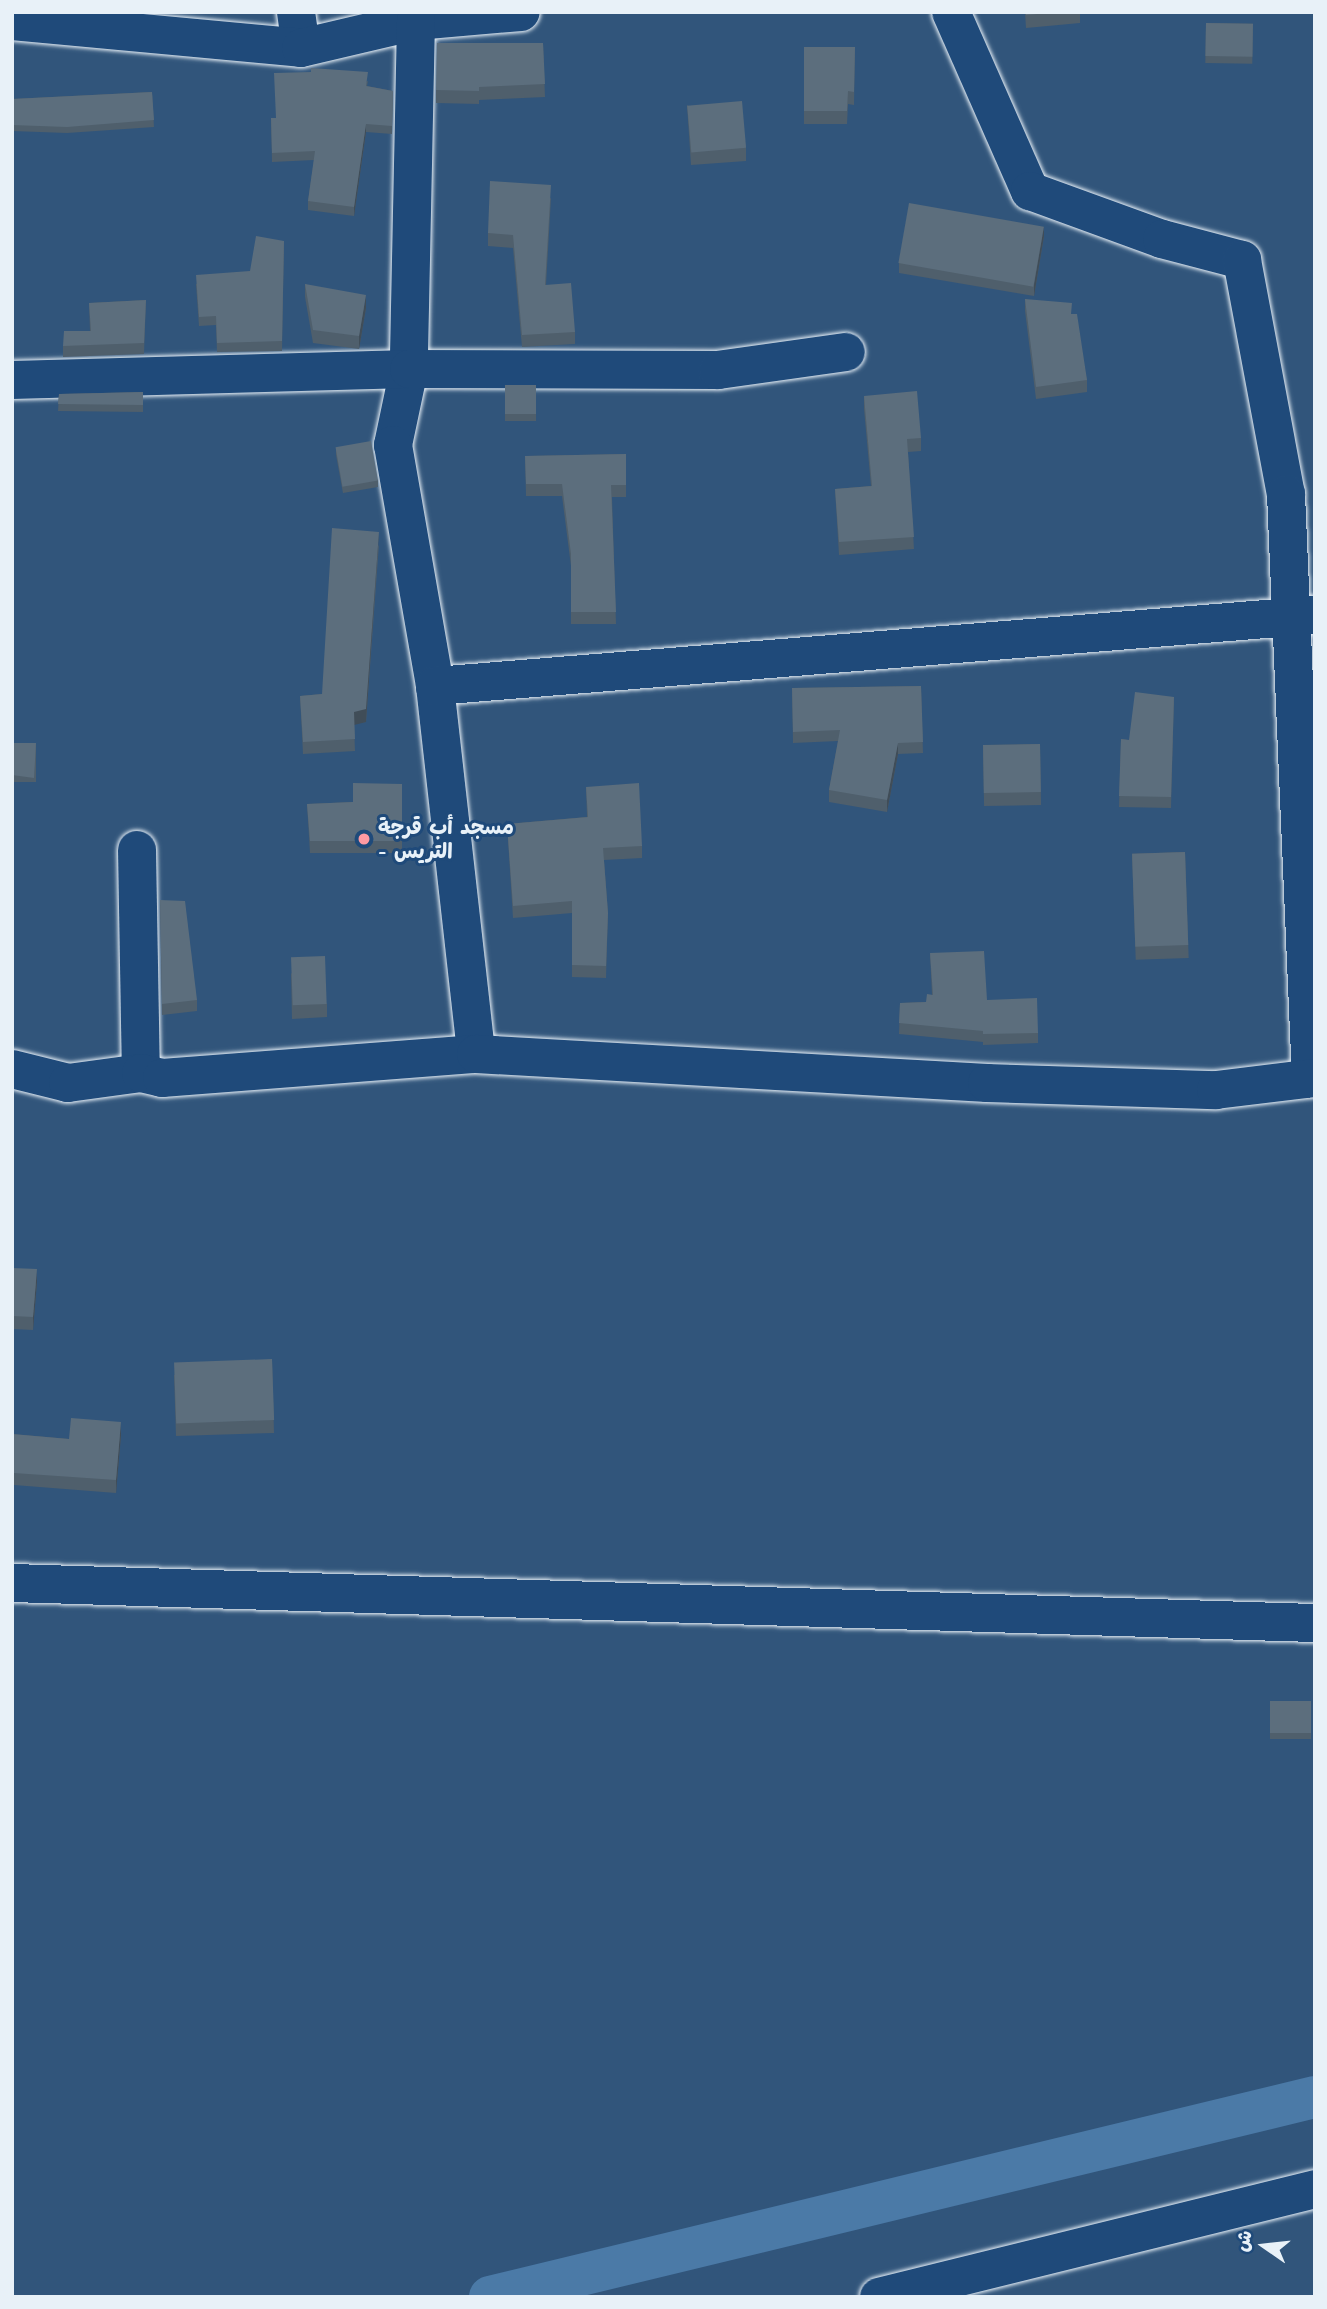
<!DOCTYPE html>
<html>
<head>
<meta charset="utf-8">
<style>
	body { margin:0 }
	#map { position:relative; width:1327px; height:2309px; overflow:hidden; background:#31557b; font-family:"Comic Neue","Playpen Sans Arabic",sans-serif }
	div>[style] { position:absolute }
	.canal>* { height:42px; margin:-21px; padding:0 21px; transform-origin:21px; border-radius:21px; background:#4b7aa7 }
	.roads { filter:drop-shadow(0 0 2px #e8f1f8) drop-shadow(0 0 2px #e8f1f8) }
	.minor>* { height:38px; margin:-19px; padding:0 19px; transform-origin:19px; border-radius:19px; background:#1f4a7a }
	.tertiary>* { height:38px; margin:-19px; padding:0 19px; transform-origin:19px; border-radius:19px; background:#1f4a7a }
	.wall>* { inset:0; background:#4f5f6c; transform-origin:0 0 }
	.shaded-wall>* { inset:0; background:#404d58 }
	.building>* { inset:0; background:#5c6e7d; transform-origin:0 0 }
	.dots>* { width:19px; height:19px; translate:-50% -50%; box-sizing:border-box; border:4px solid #1f4a7a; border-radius:50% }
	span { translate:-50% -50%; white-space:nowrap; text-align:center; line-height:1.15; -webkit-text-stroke:6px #1f4a7a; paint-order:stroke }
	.poi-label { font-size:21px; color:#e8f1f8; font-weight:700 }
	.left { translate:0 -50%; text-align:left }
	.frame { position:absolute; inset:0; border:14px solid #e8f1f8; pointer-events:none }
	.north { position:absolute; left:1229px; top:2211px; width:70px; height:70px; -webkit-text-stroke:5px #1f4a7a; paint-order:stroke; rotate:284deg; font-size:19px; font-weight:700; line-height:28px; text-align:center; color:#e8f1f8 }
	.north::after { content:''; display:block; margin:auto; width:24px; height:32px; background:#e8f1f8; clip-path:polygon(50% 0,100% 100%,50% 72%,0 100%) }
</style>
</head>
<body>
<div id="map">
	<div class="canal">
		<i style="left:490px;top:2297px;width:849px;rotate:-13.63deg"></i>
	</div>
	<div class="roads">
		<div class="minor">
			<i style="left:296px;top:12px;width:36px;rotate:82deg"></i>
			<i style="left:951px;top:12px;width:196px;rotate:66.2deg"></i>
			<i style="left:1030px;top:191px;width:140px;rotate:20deg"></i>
			<i style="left:1162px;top:239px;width:83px;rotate:14.7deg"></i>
			<i style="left:1242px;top:260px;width:238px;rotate:79.4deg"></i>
			<i style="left:1286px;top:494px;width:585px;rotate:87.55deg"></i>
			<i style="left:12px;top:21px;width:290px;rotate:5.3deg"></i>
			<i style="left:301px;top:48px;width:118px;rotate:-13.2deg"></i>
			<i style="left:416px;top:21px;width:105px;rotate:-4.9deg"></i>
			<i style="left:416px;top:21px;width:348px;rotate:91.2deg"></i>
			<i style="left:409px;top:369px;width:78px;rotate:101.9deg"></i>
			<i style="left:393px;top:445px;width:245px;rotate:80.1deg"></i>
			<i style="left:435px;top:686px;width:370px;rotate:83.6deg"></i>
			<i style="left:12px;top:380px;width:397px;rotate:-1.6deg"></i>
			<i style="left:409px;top:369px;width:309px;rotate:0.2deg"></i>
			<i style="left:718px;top:370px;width:129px;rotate:-8deg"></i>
			<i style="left:435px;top:686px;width:883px;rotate:-4.61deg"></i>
			<i style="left:137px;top:850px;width:223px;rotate:89deg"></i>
			<i style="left:12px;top:1069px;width:58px;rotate:14deg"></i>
			<i style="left:68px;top:1083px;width:74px;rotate:-7.8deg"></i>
			<i style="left:141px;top:1073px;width:22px;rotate:13deg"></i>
			<i style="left:162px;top:1078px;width:315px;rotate:-4.4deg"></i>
			<i style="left:476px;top:1054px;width:512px;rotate:3.25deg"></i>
			<i style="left:987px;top:1083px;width:229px;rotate:1.8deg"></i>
			<i style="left:1216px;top:1090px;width:100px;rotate:-6.9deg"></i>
			<i style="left:879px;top:2297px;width:449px;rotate:-13.9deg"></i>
		</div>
		<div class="tertiary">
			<i style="left:12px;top:1583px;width:1304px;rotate:1.76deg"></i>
		</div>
	</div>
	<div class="wall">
		<i style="clip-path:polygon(1025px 12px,1080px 12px,1080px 23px,1026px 28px)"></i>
		<i style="left:1206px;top:23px;width:47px;height:40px;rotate:1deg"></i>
		<i style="clip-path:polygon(543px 43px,545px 97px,479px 100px,479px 104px,436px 103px,436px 90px)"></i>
		<i style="clip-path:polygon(804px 47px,855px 47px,854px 105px,848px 104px,847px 124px,804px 124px)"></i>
		<i style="clip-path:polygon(368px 81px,367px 86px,393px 91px,392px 134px,366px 132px,354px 216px,308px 210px,308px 201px,314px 160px,272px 162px,271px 118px,276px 118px)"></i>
		<i style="clip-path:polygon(152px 92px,154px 127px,67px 133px,12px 131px,12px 99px)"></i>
		<i style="clip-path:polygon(687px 105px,746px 148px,746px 161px,691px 165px)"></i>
		<i style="clip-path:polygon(551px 198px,546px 285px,575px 332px,575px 344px,522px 347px,513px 248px,488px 246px,488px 233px)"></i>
		<i style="clip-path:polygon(1044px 236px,1034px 296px,899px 273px,899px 263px)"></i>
		<i style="clip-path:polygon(284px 241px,282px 351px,217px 352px,216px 325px,199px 326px,196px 284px,250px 271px)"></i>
		<i style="clip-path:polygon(305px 284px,366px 308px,359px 349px,313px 343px,305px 297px)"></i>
		<i style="clip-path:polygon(1025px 299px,1072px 314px,1087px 380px,1087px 392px,1036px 399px,1025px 311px)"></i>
		<i style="clip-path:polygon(146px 300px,144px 354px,63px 357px,63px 346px,90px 331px,89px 303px)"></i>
		<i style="left:505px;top:385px;width:31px;height:36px"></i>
		<i style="clip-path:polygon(143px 392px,143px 412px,58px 411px,59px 394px)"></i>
		<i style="clip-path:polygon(864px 396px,921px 438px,921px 451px,908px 452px,914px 549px,839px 555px,835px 489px,871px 486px,864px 409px)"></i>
		<i style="clip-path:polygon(336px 448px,378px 480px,378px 487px,343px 493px,336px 455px)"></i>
		<i style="clip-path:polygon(626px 454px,626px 497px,612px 497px,616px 624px,571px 624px,571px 566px,562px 496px,526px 496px,525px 456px)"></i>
		<i style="clip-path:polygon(379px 544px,366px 722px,354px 724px,355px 751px,303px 754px,300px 696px,322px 694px)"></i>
		<i style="clip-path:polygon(921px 686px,923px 753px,898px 754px,887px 812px,829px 802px,829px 790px,838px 741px,793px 743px,792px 688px)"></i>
		<i style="clip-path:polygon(1174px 697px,1171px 808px,1119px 807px,1121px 739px,1129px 740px)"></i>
		<i style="left:12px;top:743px;width:24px;height:39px"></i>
		<i style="left:1040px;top:744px;width:61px;height:57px;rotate:89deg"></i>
		<i style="clip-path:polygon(402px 784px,402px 853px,310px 853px,307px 804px,353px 802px)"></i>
		<i style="clip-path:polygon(586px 787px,642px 846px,642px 858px,604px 860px,608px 913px,606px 978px,572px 977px,572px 913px,513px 918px,507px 824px,587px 817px)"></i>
		<i style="left:1185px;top:852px;width:106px;height:53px;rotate:88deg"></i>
		<i style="clip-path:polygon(160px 900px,197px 1000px,197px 1011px,162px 1015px)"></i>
		<i style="clip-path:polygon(930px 953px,987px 1000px,1038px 1033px,1038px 1043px,983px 1045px,983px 1042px,899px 1034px,900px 1003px,926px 1002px,932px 995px)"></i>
		<i style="clip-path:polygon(291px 973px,327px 1004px,327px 1017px,292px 1019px)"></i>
		<i style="clip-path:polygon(12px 1268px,37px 1282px,33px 1330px,12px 1329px)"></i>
		<i style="clip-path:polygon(272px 1359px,274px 1433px,176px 1436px,174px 1375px)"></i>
		<i style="clip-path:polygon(12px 1434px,69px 1439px,121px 1435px,116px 1493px,14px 1485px,12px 1502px)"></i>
		<i style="left:1311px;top:1701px;width:38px;height:41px;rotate:90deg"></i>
	</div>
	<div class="shaded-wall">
		<i style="clip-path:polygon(366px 124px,366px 132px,354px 216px,354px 207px)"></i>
		<i style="clip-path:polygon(1044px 226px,1044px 236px,1034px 296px,1034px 285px)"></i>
		<i style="clip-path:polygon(366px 295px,366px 308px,359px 349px,359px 336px)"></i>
		<i style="clip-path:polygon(379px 532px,366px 722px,354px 725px,354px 712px)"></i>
		<i style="clip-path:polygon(898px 743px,898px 754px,887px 812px,887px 800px)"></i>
		<i style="clip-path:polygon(37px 1269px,37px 1282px,33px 1330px,33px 1317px)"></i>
		<i style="clip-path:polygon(121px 1422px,121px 1435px,116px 1493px,116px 1480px)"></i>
	</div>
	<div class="building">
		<i style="clip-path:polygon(1026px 12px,1060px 12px,1026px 15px)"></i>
		<i style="left:1206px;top:23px;width:47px;height:33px;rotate:1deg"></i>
		<i style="clip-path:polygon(437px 43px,543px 43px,545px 84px,479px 87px,479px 91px,436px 90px)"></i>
		<i style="clip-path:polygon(804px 47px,855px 47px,854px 92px,848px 91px,847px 111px,804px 111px)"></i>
		<i style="clip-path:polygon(311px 68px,368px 72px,366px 86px,393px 91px,392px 126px,366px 124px,354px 207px,308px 201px,315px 151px,272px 153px,271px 118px,276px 118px,274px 73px,311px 72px)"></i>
		<i style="clip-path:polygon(152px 92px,154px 120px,67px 127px,12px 125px,12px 99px)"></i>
		<i style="left:742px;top:101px;width:47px;height:55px;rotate:85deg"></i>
		<i style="clip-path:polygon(490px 181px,551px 185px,545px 285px,571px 283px,575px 332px,522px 335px,513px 235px,488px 233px)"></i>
		<i style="left:909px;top:203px;width:137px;height:61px;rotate:10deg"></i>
		<i style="clip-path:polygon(256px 236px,284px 241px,282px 341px,217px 343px,216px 316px,199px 317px,196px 275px,250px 271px)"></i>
		<i style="clip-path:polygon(305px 284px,366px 295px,359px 336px,313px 330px)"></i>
		<i style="clip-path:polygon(1025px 299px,1072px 303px,1071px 314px,1077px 314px,1087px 380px,1036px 387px)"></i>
		<i style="clip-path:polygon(146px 300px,144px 343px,63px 346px,64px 331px,91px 331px,89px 303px)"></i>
		<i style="left:505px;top:385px;width:31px;height:29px"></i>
		<i style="clip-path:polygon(917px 391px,921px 438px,907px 439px,914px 537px,839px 542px,835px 489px,872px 486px,864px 396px)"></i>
		<i style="clip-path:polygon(143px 392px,143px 405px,58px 404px,59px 394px)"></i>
		<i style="left:371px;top:441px;width:40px;height:36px;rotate:80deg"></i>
		<i style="clip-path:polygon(626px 454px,626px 485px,611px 485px,616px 612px,571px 612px,571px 554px,562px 484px,526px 484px,525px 456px)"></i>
		<i style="clip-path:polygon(332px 528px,379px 532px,366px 709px,354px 712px,355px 739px,303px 742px,300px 696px,322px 694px)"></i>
		<i style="clip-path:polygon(921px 686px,923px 742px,898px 743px,887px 800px,829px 790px,840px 730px,793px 732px,792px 688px)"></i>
		<i style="clip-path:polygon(1135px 692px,1174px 697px,1171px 797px,1119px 796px,1121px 739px,1129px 740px)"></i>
		<i style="clip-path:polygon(12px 743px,36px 743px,34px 778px,12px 775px)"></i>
		<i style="left:1040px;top:744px;width:48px;height:57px;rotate:89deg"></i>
		<i style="clip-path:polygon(353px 783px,402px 784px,402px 841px,310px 841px,307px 804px,353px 802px)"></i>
		<i style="clip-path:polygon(639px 783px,642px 846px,603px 848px,608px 913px,606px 966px,572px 965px,572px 901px,513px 906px,507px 824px,588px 817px,586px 787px)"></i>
		<i style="left:1185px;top:852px;width:93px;height:53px;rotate:88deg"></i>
		<i style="clip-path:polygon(160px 900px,185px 901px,197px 1000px,162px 1004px)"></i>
		<i style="clip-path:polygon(984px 951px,987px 1000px,1037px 998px,1038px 1033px,983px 1034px,983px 1031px,899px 1023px,900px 1003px,926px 1002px,927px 994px,933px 995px,930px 953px)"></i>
		<i style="left:325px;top:956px;width:48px;height:34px;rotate:88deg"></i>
		<i style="clip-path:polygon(12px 1268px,37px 1269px,33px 1317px,12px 1316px)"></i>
		<i style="left:272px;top:1359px;width:61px;height:98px;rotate:88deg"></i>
		<i style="clip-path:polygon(71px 1418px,121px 1422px,116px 1480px,14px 1473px,12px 1489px,12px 1434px,69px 1439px)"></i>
		<i style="left:1311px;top:1701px;width:32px;height:41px;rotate:90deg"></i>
	</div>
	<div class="dots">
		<i style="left:364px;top:839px;background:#ff9aa2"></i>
	</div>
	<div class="poi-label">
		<span class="left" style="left:378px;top:839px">مسجد أب قرجة<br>- التريس</span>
	</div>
	<div class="frame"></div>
	<div class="north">ش</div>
</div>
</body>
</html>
